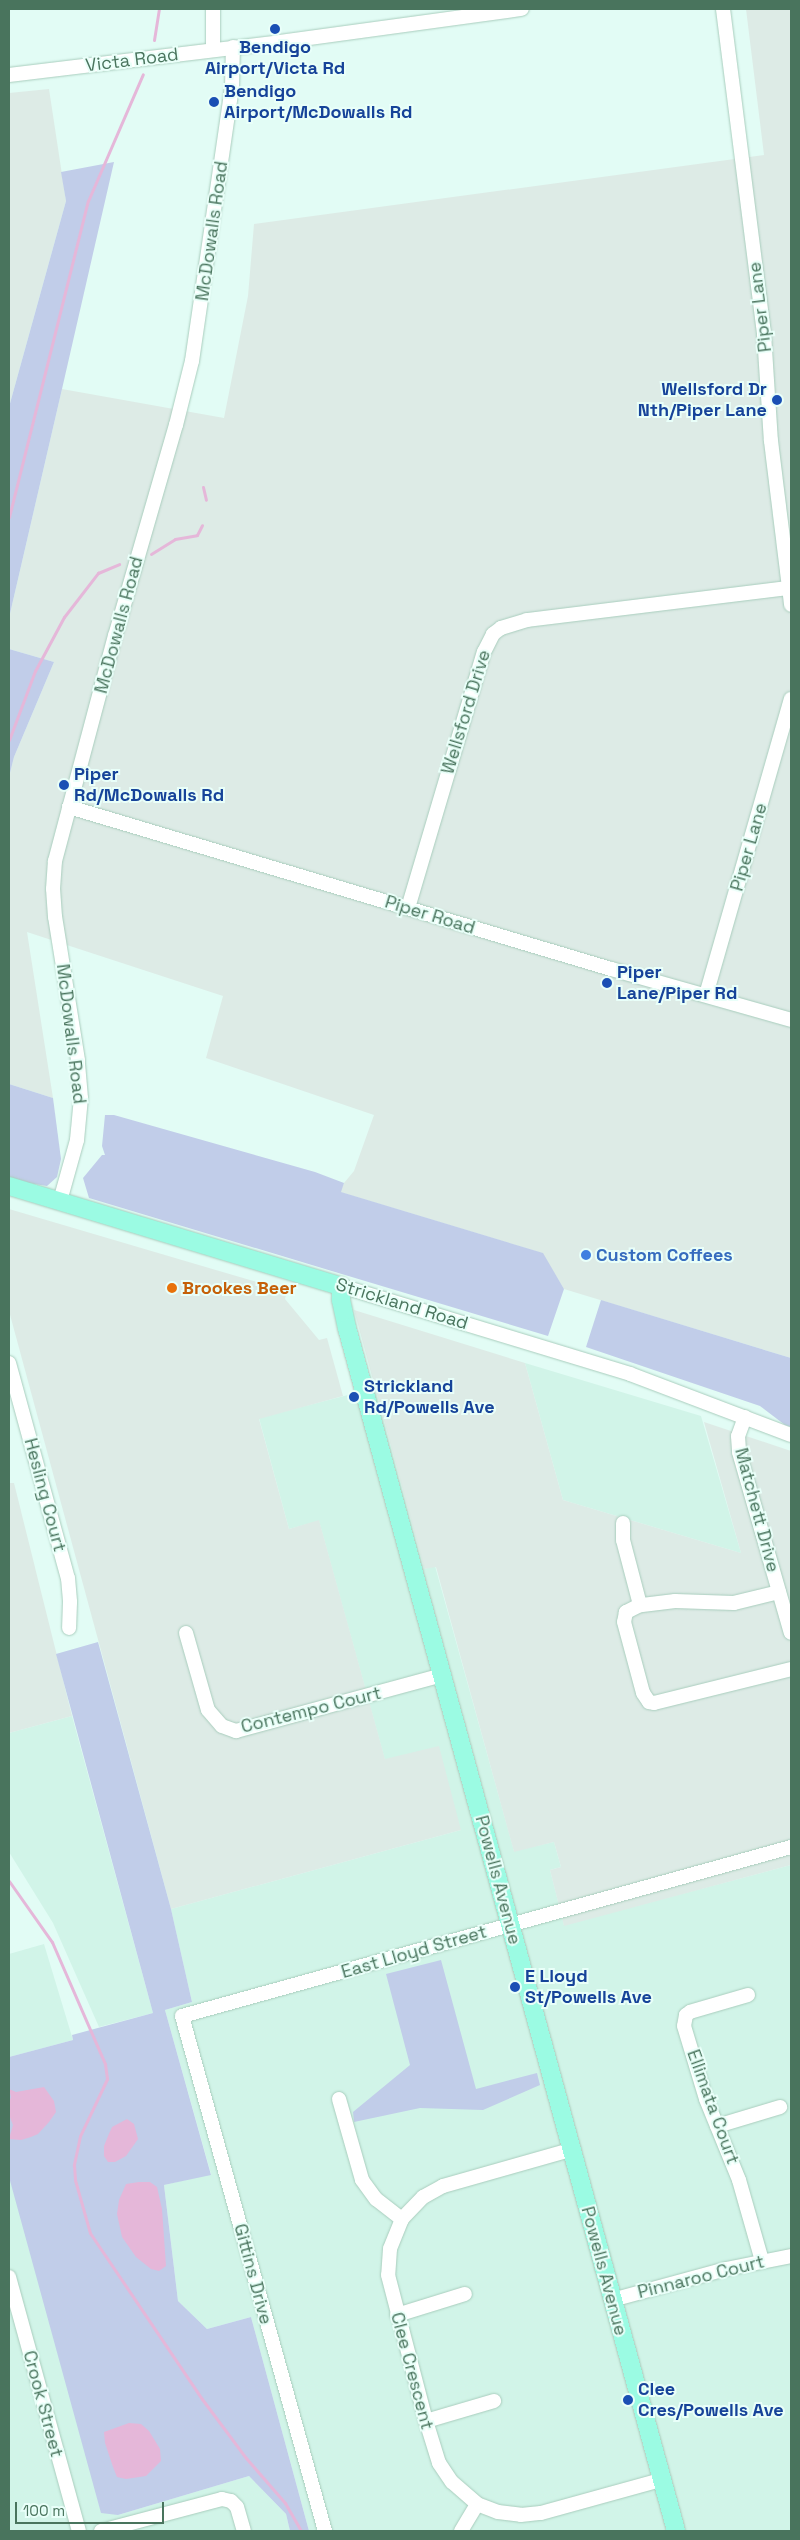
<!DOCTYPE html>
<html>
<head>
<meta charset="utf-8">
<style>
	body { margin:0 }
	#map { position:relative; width:800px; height:2540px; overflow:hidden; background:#e2fcf5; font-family:"Space Grotesk",sans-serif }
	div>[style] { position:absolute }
	.residential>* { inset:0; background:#d1f4e8 }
	.industrial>* { inset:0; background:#ddebe6 }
	.green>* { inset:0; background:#c1cde9 }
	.water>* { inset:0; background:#e5b7d9 }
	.stream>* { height:3px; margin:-1.5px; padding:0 1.5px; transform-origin:1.5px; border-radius:1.5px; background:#e5b7d9 }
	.roads { filter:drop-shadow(0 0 1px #a9cdbd) drop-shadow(0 0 1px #a9cdbd) }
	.minor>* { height:14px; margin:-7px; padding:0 7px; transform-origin:7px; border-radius:7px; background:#fff }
	.major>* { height:18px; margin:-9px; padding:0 9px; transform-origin:9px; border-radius:9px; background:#9bfbe3 }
	.dots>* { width:14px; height:14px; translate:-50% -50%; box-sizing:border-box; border:2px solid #e9fff9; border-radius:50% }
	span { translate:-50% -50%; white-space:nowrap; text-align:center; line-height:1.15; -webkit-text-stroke:4px #e9fff9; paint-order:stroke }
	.transit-label { font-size:18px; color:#164399; font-weight:700 }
	.left { translate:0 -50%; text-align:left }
	.right { translate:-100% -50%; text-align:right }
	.street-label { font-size:18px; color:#49745d }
	.shop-label { font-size:18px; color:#366cbe; font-weight:700 }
	.food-label { font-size:18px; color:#c56008; font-weight:700 }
	.frame { position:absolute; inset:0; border:10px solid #49745d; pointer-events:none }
	.scale { position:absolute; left:15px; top:2502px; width:149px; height:22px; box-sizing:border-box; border:2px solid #49745d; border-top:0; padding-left:6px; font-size:15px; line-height:18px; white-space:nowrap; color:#49745d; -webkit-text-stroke:4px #e9fff9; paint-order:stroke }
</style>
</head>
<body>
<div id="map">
	<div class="residential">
		<i style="clip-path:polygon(525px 1363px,701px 1416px,741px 1553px,563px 1500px)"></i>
		<i style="clip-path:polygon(375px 1388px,424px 1569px,435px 1566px,514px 1851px,554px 1842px,561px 1867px,550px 1870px,564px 1925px,791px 1865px,791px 2531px,309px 2531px,251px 2317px,207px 2329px,178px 2301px,164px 2185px,211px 2174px,165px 2010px,192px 2002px,171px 1909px,461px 1830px,385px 1760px,319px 1521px,289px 1529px,259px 1418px)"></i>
		<i style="clip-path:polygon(72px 1716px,153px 2013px,99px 2027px,53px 1923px,9px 1852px,9px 1733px)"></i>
		<i style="clip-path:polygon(44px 1944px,73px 2040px,9px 2057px,9px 1954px)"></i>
		<i style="clip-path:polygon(9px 2172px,118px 2515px,249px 2476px,286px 2514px,290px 2531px,9px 2531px)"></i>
	</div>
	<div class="industrial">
		<i style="clip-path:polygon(746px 9px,791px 9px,791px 1358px,564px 1289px,542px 1253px,340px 1192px,344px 1183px,354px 1171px,374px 1115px,206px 1058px,223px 996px,27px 932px,53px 1098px,9px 1084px,9px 777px,14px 757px,54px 662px,9px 649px,9px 618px,62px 389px,224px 418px,248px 296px,254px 224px,764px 155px)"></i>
		<i style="clip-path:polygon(49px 89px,66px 201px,9px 407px,9px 93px)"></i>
		<i style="clip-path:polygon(9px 1209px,287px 1291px,285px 1299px,319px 1340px,327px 1338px,343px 1396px,259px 1419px,289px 1529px,319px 1520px,385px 1759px,439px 1746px,461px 1830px,171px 1909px,9px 1311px)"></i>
		<i style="clip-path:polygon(354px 1310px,525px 1363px,563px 1500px,741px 1553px,704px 1422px,791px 1451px,791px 1865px,564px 1926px,550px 1870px,561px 1867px,554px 1842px,514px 1852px,436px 1567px,424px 1569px)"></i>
		<i style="clip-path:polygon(9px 1483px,14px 1483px,72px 1716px,9px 1733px)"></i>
	</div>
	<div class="green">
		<i style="clip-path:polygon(114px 162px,62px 389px,9px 618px,9px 407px,66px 201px,61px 172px)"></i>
		<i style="clip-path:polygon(9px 649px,54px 662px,14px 757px,9px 777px)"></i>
		<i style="clip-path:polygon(9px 1084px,53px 1098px,61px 1159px,57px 1177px,47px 1186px,9px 1180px)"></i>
		<i style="clip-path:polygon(105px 1115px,114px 1115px,315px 1172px,344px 1183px,341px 1192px,543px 1253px,564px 1289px,548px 1336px,89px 1198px,83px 1178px,102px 1155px,105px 1155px,102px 1146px)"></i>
		<i style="clip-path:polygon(601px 1300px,791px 1358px,791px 1427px,785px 1425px,760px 1406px,586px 1347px)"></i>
		<i style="clip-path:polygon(98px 1642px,171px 1909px,192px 2002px,165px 2010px,211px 2175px,164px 2185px,178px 2301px,207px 2329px,251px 2317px,309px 2531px,290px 2531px,286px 2514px,249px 2476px,118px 2515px,101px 2513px,9px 2177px,9px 2057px,73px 2040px,72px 2035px,153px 2013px,56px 1654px)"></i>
		<i style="clip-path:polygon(441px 1960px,476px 2089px,537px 2073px,540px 2085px,483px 2110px,420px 2108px,354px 2122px,353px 2112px,410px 2065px,386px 1974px)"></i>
	</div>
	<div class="water">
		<i style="clip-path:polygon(44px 2087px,54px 2101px,56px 2112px,49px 2122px,38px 2134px,31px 2137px,21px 2140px,9px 2139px,13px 2125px,9px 2115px,9px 2102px,11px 2097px,9px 2089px,16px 2092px)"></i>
		<i style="clip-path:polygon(127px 2119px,134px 2124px,138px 2139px,126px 2156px,115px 2162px,108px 2162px,104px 2156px,104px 2146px,108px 2136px,112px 2127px)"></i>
		<i style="clip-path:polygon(139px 2182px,150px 2182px,157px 2187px,162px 2209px,166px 2266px,159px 2271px,151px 2269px,136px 2257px,122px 2237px,117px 2214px,119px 2200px,126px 2184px)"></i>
		<i style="clip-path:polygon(129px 2423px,141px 2424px,149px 2431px,160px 2449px,161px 2461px,146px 2476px,126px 2479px,117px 2477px,113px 2467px,105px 2443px,104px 2432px)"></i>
	</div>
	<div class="stream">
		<i style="left:154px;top:40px;width:31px;rotate:-81deg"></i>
		<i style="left:203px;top:487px;width:13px;rotate:77deg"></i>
		<i style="left:9px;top:517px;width:326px;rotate:-76deg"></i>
		<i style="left:88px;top:201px;width:138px;rotate:-66.6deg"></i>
		<i style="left:151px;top:554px;width:28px;rotate:-32deg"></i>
		<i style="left:175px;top:539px;width:22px;rotate:-10deg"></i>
		<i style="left:197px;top:535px;width:11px;rotate:-63deg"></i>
		<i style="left:9px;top:740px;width:74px;rotate:-69.4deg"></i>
		<i style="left:35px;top:671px;width:61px;rotate:-61.8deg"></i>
		<i style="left:64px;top:617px;width:56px;rotate:-52.3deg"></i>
		<i style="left:98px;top:573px;width:23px;rotate:-23deg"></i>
		<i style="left:9px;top:1881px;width:75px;rotate:54.8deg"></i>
		<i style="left:52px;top:1942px;width:133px;rotate:66.5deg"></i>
		<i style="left:105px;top:2064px;width:15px;rotate:82deg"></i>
		<i style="left:107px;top:2079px;width:63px;rotate:115.3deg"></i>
		<i style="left:80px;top:2136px;width:30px;rotate:102deg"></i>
		<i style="left:74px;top:2165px;width:15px;rotate:86deg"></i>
		<i style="left:75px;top:2180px;width:55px;rotate:74.2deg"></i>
		<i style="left:90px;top:2233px;width:200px;rotate:56deg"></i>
		<i style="left:202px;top:2399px;width:74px;rotate:53.3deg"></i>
		<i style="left:246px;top:2458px;width:60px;rotate:49.1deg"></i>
		<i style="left:285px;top:2503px;width:32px;rotate:60deg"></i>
	</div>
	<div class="roads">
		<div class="minor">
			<i style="left:213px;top:9px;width:40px;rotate:90deg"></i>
			<i style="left:723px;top:9px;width:328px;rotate:82.8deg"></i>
			<i style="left:764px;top:334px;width:107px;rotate:86.3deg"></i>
			<i style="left:771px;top:441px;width:165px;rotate:83deg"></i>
			<i style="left:9px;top:75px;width:273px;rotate:-6.9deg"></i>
			<i style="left:280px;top:42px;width:244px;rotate:-7.8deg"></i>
			<i style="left:69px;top:807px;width:566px;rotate:16.64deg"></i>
			<i style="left:611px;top:969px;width:187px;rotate:15.8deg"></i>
			<i style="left:408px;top:908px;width:267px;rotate:-73.5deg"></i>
			<i style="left:484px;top:652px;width:20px;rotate:-63deg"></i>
			<i style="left:493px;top:634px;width:10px;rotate:-37deg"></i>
			<i style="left:501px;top:628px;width:27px;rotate:-17deg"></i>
			<i style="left:527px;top:620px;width:264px;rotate:-7deg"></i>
			<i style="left:706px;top:995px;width:308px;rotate:-74deg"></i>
			<i style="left:60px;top:1201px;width:63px;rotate:-74.4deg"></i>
			<i style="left:77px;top:1140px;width:42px;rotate:-84.6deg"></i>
			<i style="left:81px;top:1098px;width:38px;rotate:-95deg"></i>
			<i style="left:78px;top:1060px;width:145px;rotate:-99.1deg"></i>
			<i style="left:55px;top:917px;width:28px;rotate:-94deg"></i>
			<i style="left:53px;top:889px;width:28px;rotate:-86deg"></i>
			<i style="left:55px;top:861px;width:233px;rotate:-75.1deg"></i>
			<i style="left:115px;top:636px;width:220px;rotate:-73.9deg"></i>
			<i style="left:176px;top:425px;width:66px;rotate:-76deg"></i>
			<i style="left:192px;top:361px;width:277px;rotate:-81.7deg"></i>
			<i style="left:232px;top:87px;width:40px;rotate:-88.6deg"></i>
			<i style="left:341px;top:1286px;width:302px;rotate:16.9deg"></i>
			<i style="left:630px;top:1374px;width:172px;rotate:20.8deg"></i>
			<i style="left:9px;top:1363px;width:223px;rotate:74.7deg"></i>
			<i style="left:68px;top:1578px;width:24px;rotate:85deg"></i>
			<i style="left:70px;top:1602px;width:26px;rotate:92deg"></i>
			<i style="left:745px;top:1417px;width:20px;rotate:110deg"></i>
			<i style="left:738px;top:1436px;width:16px;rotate:86deg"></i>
			<i style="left:739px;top:1452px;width:188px;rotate:74deg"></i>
			<i style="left:623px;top:1523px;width:17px;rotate:90deg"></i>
			<i style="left:623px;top:1540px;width:67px;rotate:75.3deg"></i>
			<i style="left:779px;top:1592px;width:46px;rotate:166.3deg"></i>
			<i style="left:734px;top:1603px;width:59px;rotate:-178.1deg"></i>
			<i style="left:675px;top:1601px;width:35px;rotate:173deg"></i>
			<i style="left:640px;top:1605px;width:16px;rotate:153deg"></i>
			<i style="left:626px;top:1612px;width:10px;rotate:101deg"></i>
			<i style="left:624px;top:1622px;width:73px;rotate:75deg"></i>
			<i style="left:643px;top:1693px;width:11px;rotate:56deg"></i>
			<i style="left:649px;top:1702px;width:5px;rotate:11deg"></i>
			<i style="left:654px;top:1703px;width:141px;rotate:-13.9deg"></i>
			<i style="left:186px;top:1633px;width:80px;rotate:74.1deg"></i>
			<i style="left:208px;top:1710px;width:21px;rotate:49deg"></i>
			<i style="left:222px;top:1726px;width:15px;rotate:20deg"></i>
			<i style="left:236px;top:1731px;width:213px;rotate:-15.2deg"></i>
			<i style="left:748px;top:1995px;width:60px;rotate:163.7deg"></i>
			<i style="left:690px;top:2012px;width:5px;rotate:143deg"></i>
			<i style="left:686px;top:2015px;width:11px;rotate:100deg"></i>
			<i style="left:684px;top:2026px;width:76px;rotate:73.2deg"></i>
			<i style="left:706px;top:2099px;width:87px;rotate:67.8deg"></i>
			<i style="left:739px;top:2180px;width:84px;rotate:74.1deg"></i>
			<i style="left:339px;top:2099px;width:84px;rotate:74.1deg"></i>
			<i style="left:362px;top:2180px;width:24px;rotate:54deg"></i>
			<i style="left:376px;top:2199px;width:33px;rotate:38deg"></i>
			<i style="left:717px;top:2126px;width:66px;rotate:-16.8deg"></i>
			<i style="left:570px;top:2150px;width:132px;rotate:164.2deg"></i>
			<i style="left:443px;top:2186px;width:23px;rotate:151deg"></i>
			<i style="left:423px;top:2197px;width:30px;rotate:134deg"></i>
			<i style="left:402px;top:2219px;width:32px;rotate:112deg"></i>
			<i style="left:390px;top:2249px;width:26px;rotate:94deg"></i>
			<i style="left:388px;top:2275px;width:151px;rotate:75.4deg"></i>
			<i style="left:426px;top:2421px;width:44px;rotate:72.8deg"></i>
			<i style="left:439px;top:2463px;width:23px;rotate:56deg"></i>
			<i style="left:452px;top:2482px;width:33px;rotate:41deg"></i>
			<i style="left:477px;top:2504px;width:22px;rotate:21deg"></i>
			<i style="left:498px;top:2512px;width:23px;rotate:7deg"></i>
			<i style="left:521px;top:2515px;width:20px;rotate:-6deg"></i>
			<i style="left:541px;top:2513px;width:124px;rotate:-15.4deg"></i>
			<i style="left:9px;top:2277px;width:263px;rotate:74.6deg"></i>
			<i style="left:612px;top:2300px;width:118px;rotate:-15.2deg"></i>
			<i style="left:726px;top:2269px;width:66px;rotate:-11.3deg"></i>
			<i style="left:397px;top:2315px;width:71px;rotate:-17.2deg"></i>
			<i style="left:426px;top:2421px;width:71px;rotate:-16.4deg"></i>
			<i style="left:101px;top:2531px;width:125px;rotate:-14.8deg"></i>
			<i style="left:222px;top:2499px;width:9px;rotate:13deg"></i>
			<i style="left:231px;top:2501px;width:8px;rotate:45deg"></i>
			<i style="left:237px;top:2507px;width:25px;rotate:74deg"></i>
			<i style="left:325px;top:2531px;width:534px;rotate:-105.52deg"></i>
			<i style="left:182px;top:2016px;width:632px;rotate:-15.51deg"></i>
			<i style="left:461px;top:2531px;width:31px;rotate:-59deg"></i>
		</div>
		<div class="major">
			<i style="left:9px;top:1186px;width:347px;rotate:16.8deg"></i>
			<i style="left:341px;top:1286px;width:14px;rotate:90deg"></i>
			<i style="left:341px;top:1300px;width:29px;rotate:78deg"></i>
			<i style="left:347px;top:1328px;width:1247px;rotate:74.7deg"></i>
		</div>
	</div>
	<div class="dots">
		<i style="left:275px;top:29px;background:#1a4fb4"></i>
		<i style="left:214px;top:102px;background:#1a4fb4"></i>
		<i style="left:777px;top:400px;background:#1a4fb4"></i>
		<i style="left:64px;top:785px;background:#1a4fb4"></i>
		<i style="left:607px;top:983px;background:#1a4fb4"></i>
		<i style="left:586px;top:1255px;background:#3f7fe0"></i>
		<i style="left:172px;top:1288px;background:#e8710a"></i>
		<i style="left:354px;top:1397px;background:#1a4fb4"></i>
		<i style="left:515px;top:1987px;background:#1a4fb4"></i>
		<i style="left:628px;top:2400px;background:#1a4fb4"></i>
	</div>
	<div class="transit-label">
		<span style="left:275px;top:58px">Bendigo<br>Airport/Victa Rd</span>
		<span class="left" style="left:224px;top:102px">Bendigo<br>Airport/McDowalls Rd</span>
		<span class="right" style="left:767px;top:400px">Wellsford Dr<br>Nth/Piper Lane</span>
		<span class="left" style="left:74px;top:785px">Piper<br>Rd/McDowalls Rd</span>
		<span class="left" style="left:617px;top:983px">Piper<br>Lane/Piper Rd</span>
		<span class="left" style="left:364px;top:1397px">Strickland<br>Rd/Powells Ave</span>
		<span class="left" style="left:525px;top:1987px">E Lloyd<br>St/Powells Ave</span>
		<span class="left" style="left:638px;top:2400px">Clee<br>Cres/Powells Ave</span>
	</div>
	<div class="street-label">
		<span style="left:132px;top:60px;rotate:-7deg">Victa Road</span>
		<span style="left:212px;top:231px;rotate:-82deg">McDowalls Road</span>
		<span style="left:760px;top:307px;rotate:-97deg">Piper Lane</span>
		<span style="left:119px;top:625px;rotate:-75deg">McDowalls Road</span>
		<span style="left:466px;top:712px;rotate:-73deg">Wellsford Drive</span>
		<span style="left:749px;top:847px;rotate:-74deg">Piper Lane</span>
		<span style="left:430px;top:915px;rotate:17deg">Piper Road</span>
		<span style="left:71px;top:1034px;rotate:83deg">McDowalls Road</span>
		<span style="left:402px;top:1304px;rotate:17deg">Strickland Road</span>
		<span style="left:45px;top:1495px;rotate:75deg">Hesling Court</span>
		<span style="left:757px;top:1510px;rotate:75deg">Matchett Drive</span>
		<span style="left:311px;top:1710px;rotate:-14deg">Contempo Court</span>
		<span style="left:498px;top:1880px;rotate:75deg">Powells Avenue</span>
		<span style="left:414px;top:1952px;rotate:-16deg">East Lloyd Street</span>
		<span style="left:713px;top:2107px;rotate:70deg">Ellimata Court</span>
		<span style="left:604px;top:2271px;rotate:75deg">Powells Avenue</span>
		<span style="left:253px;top:2274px;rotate:75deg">Gittins Drive</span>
		<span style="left:701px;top:2277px;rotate:-14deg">Pinnaroo Court</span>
		<span style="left:412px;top:2371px;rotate:75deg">Clee Crescent</span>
		<span style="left:43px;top:2404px;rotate:75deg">Crook Street</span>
	</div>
	<div class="shop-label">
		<span class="left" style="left:596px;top:1255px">Custom Coffees</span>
	</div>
	<div class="food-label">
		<span class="left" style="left:182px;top:1288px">Brookes Beer</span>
	</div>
	<div class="frame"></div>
	<div class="scale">100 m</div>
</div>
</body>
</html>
